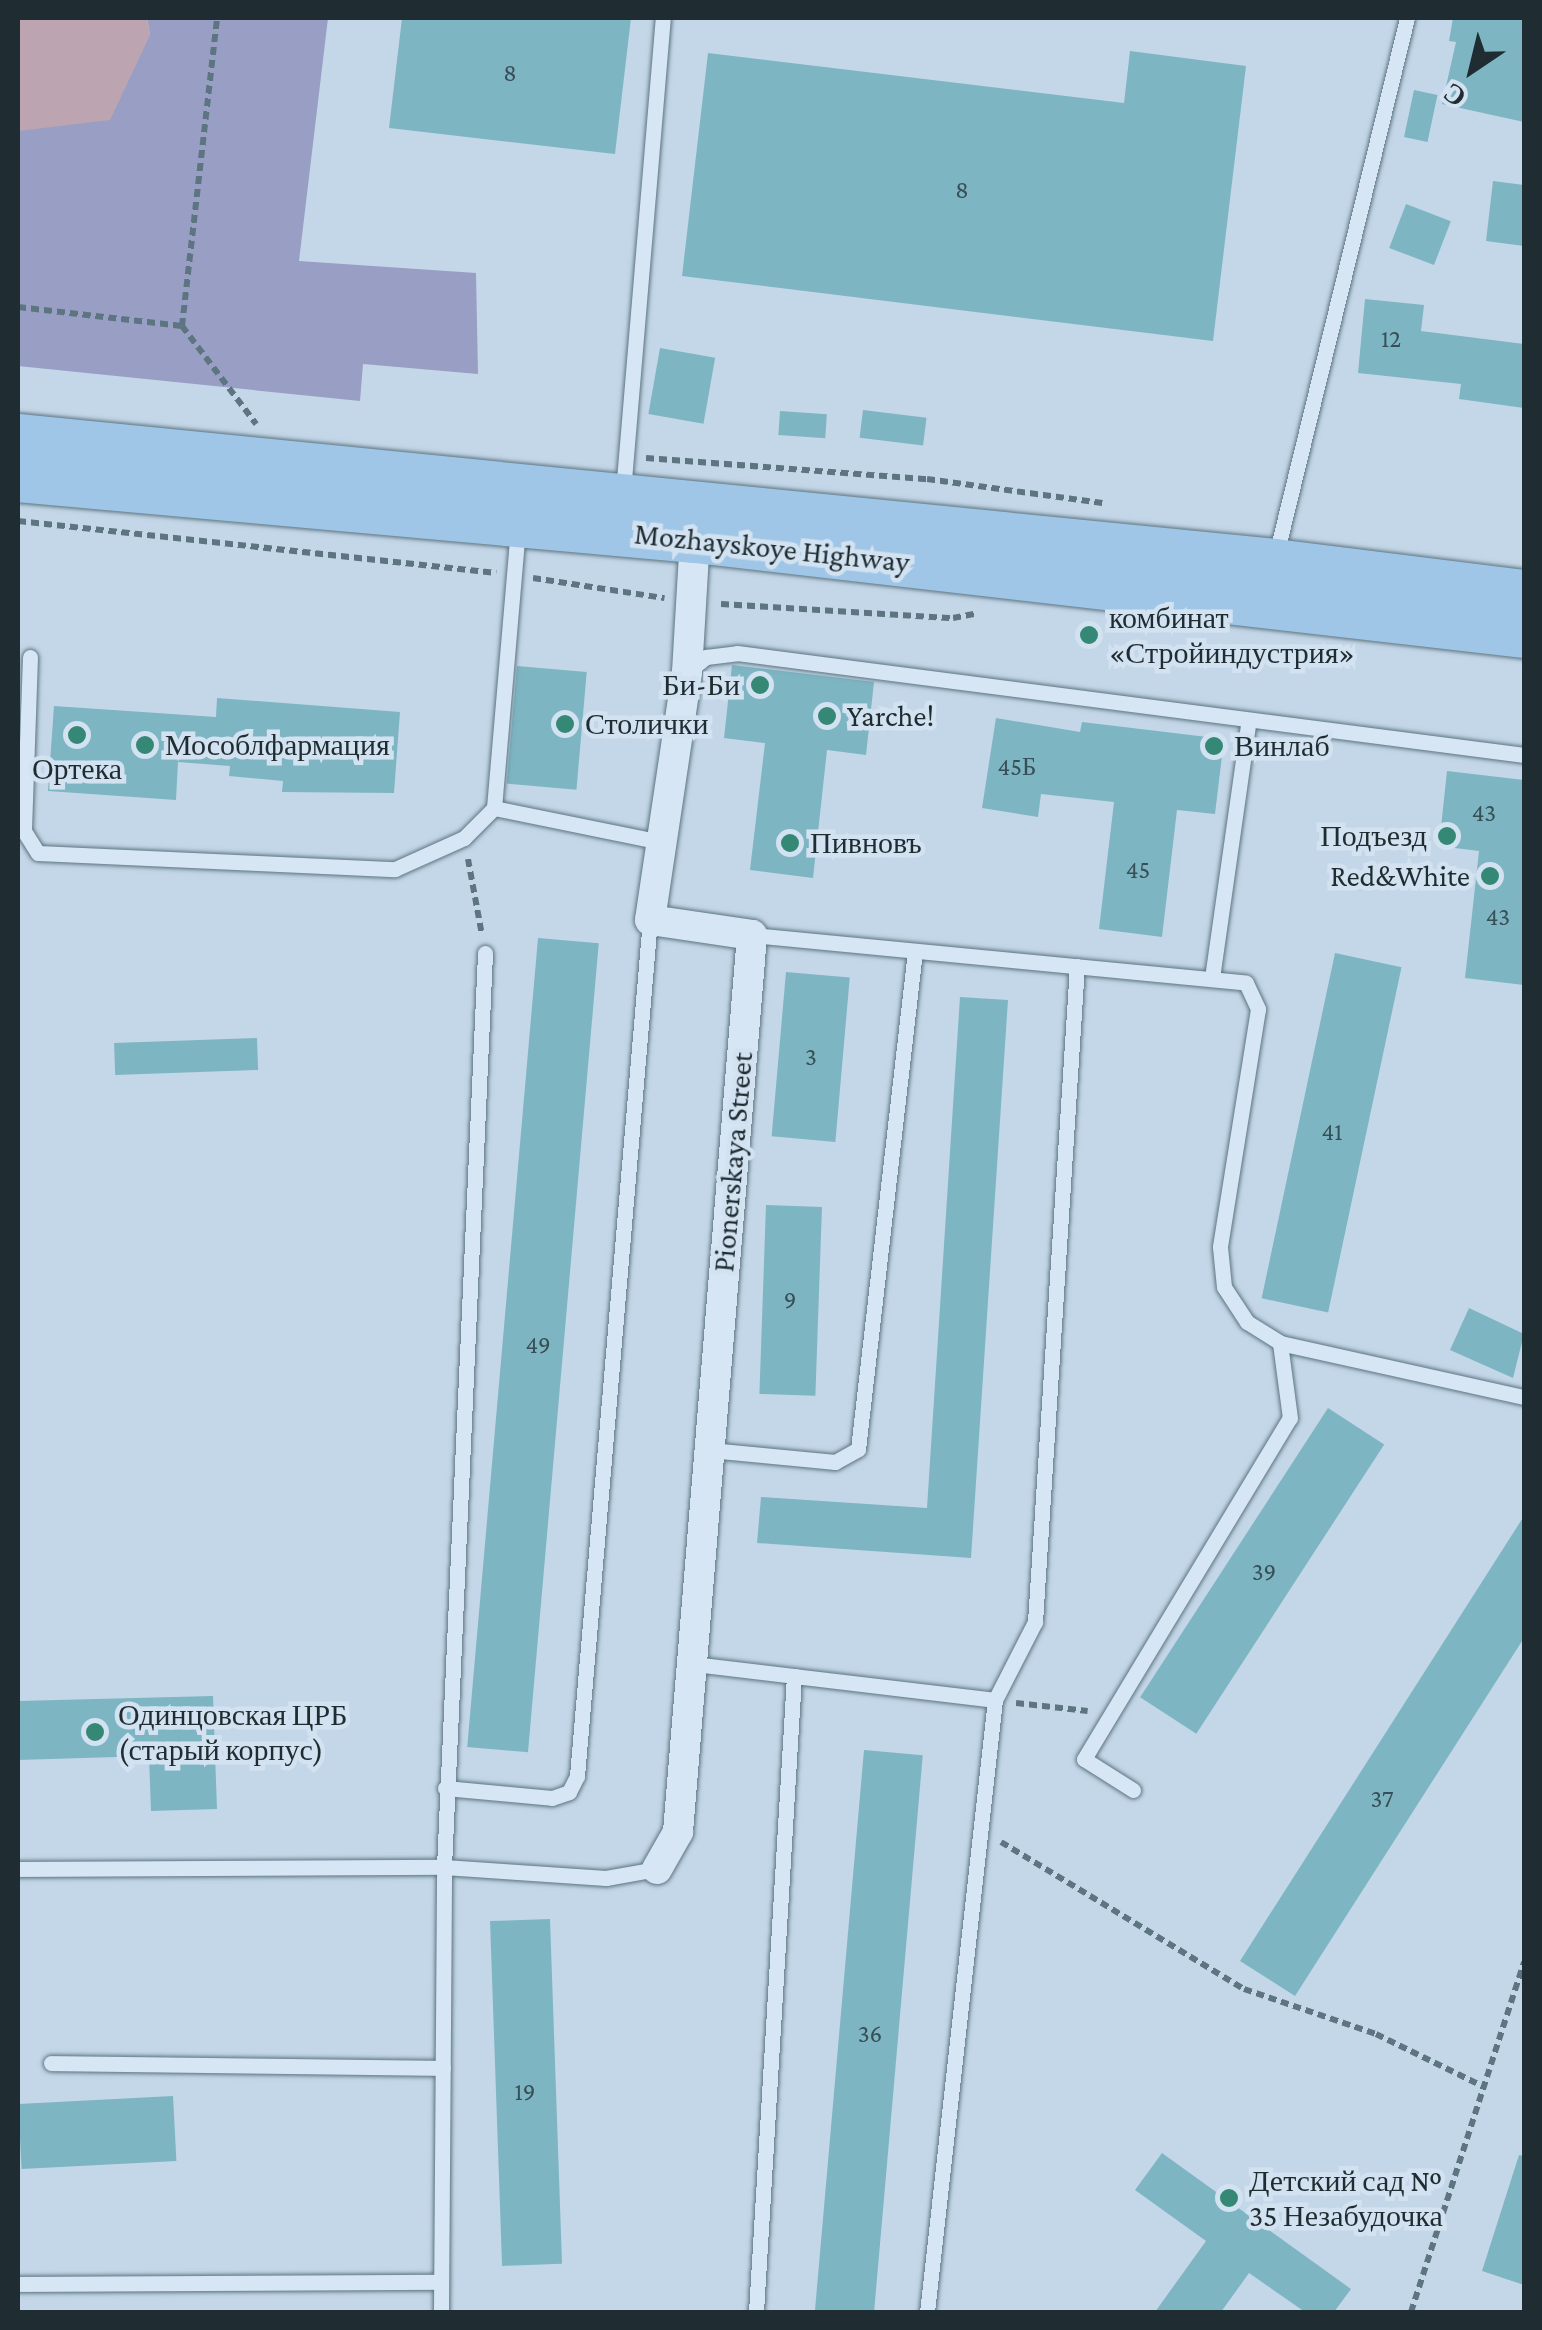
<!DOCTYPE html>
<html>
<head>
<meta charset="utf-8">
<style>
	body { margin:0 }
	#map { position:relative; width:1542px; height:2330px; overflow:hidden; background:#c4d7e8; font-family:"Crimson Pro",serif }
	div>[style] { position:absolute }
	.green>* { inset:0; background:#999ec5 }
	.water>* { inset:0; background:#bca5b1 }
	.building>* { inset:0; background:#7eb5c2; transform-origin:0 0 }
	.path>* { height:6px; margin-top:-3px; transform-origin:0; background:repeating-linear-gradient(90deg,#5c7580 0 8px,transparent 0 13px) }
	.roads { filter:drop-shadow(0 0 2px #5c7580) drop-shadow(0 0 2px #5c7580) }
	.lane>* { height:15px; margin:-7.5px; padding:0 7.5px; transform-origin:7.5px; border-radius:7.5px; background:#d6e6f4 }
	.street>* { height:30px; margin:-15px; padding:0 15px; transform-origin:15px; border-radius:15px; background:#d6e6f4 }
	.primary>* { height:48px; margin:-24px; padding:0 24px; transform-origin:24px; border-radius:24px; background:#9fc6e7 }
	.dots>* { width:28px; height:28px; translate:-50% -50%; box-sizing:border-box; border:5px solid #d2e2f1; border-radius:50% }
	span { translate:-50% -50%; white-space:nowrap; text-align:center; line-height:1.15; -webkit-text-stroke:9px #d2e2f1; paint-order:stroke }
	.number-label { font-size:25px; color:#374f56 }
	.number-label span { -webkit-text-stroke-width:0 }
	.street-label { font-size:30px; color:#1f2d32 }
	.poi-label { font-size:30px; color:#1f2d32 }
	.left { translate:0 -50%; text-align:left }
	.right { translate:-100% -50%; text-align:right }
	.frame { position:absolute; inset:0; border:20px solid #1f2d32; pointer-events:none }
	.north { position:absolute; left:1422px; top:20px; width:100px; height:100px; -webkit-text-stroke:8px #d2e2f1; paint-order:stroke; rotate:215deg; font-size:28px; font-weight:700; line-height:40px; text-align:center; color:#1f2d32 }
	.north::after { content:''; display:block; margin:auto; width:35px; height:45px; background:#1f2d32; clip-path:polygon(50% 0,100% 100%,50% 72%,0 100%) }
</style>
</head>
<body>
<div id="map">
	<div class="green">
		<i style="clip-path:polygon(147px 18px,328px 18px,299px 261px,476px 273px,478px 374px,363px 364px,360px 401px,18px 366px,18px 131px,150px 35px)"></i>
	</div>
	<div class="water">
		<i style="clip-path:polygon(18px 18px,147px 18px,150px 35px,110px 120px,18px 131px)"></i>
	</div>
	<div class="building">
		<i style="clip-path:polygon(402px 18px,631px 18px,615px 154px,389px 128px)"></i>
		<i style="clip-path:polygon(1453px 18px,1524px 18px,1524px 122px,1442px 104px,1456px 42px,1449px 41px)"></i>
		<i style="clip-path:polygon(1130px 51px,1246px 66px,1213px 341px,682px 276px,708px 53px,1124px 103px)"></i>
		<i style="left:1414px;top:90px;width:24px;height:48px;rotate:12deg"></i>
		<i style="clip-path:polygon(1493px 181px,1524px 185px,1524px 246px,1486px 241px)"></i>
		<i style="left:1406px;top:204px;width:48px;height:47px;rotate:21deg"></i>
		<i style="clip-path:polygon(1365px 299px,1424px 305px,1421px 331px,1524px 344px,1524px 408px,1459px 399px,1461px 384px,1358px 373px)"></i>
		<i style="left:660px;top:348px;width:56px;height:67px;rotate:10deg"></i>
		<i style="left:863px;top:410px;width:64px;height:28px;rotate:7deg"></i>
		<i style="left:780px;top:411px;width:47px;height:24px;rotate:4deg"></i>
		<i style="clip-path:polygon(732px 665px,874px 682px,866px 755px,827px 750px,813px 878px,750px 870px,765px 743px,724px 738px)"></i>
		<i style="left:517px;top:666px;width:70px;height:118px;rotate:5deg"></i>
		<i style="clip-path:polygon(217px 698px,400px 712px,394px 793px,282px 792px,283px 781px,229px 776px,230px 766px,178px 762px,176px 800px,48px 791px,54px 706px,216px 717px)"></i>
		<i style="clip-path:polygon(996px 718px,1080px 732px,1082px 722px,1224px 739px,1215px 814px,1177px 810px,1162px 937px,1099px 929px,1114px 802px,1041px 794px,1038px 817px,982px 808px)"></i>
		<i style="clip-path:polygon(1447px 771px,1524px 780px,1524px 985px,1465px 978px,1479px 851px,1439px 846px)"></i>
		<i style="left:538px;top:938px;width:61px;height:812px;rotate:5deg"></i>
		<i style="left:1335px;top:953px;width:68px;height:353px;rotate:12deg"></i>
		<i style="left:786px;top:972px;width:64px;height:165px;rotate:5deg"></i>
		<i style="clip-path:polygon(960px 997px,1008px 1000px,971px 1558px,757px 1543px,761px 1497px,927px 1508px)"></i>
		<i style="left:257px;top:1038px;width:32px;height:143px;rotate:88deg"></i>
		<i style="left:766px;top:1205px;width:56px;height:189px;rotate:2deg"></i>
		<i style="clip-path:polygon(1469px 1308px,1524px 1334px,1513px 1378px,1450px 1350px)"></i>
		<i style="left:1328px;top:1408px;width:67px;height:345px;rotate:33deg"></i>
		<i style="clip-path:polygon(1524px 1516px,1524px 1638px,1295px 1996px,1240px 1961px)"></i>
		<i style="clip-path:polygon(213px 1696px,217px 1809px,151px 1811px,149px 1756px,18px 1760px,18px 1701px)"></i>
		<i style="left:864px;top:1750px;width:59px;height:564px;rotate:5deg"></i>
		<i style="left:550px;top:1919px;width:345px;height:60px;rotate:88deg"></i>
		<i style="left:173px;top:2096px;width:65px;height:155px;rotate:87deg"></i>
		<i style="clip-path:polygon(1162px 2153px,1351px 2289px,1334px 2312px,1305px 2312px,1249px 2273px,1221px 2312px,1155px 2312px,1206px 2241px,1135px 2190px)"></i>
		<i style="clip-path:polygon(1519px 2155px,1524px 2156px,1524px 2285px,1482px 2271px)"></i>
	</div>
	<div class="path">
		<i style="left:18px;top:307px;width:165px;rotate:6.6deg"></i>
		<i style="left:182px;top:326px;width:123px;rotate:52.9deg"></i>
		<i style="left:182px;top:326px;width:310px;rotate:-83.5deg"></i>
		<i style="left:646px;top:458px;width:282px;rotate:4.3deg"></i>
		<i style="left:927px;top:479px;width:177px;rotate:7.8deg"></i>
		<i style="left:18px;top:521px;width:481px;rotate:6.2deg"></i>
		<i style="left:533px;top:578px;width:133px;rotate:8.7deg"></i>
		<i style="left:721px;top:604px;width:232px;rotate:3.5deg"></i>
		<i style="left:953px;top:618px;width:25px;rotate:-11deg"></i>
		<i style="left:468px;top:859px;width:77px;rotate:79.6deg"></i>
		<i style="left:1016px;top:1703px;width:72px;rotate:6.3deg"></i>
		<i style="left:1001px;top:1842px;width:284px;rotate:31.2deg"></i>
		<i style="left:1244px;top:1989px;width:139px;rotate:18.8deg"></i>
		<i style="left:1376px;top:2034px;width:120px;rotate:26.1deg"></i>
		<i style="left:1411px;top:2312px;width:368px;rotate:-72.1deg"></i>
	</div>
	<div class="roads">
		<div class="lane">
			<i style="left:623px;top:492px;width:476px;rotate:-85.2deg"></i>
			<i style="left:1275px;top:559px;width:557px;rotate:-76.29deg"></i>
			<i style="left:30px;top:657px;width:174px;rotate:92deg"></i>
			<i style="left:24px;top:831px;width:26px;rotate:58deg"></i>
			<i style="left:38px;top:853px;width:357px;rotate:2.6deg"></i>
			<i style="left:395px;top:869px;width:76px;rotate:-24.2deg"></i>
			<i style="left:464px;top:838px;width:42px;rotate:-45deg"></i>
			<i style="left:494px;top:808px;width:282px;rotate:-85.1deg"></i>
			<i style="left:690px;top:670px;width:21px;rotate:-39deg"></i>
			<i style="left:706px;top:657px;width:31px;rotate:-7deg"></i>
			<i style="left:737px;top:653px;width:794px;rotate:7.38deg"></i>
			<i style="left:494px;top:808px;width:170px;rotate:11.5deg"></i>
			<i style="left:752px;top:935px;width:496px;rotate:5.5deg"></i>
			<i style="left:1246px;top:983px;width:29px;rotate:65deg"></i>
			<i style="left:1258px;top:1009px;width:241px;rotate:99.1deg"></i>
			<i style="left:1220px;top:1247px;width:40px;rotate:84.3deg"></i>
			<i style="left:1224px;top:1287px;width:42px;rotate:56.7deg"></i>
			<i style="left:1247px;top:1322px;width:39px;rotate:32deg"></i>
			<i style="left:1280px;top:1343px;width:250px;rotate:12.5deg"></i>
			<i style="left:1212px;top:978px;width:257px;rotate:-81.9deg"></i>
			<i style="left:710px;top:1450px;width:126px;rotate:5.5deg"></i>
			<i style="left:835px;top:1462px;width:26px;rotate:-29deg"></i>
			<i style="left:858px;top:1449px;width:501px;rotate:-83.47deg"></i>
			<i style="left:694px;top:1664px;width:101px;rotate:6.8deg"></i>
			<i style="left:995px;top:1700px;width:88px;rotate:-62.9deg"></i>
			<i style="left:1035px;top:1622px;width:657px;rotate:-86.34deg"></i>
			<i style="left:445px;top:1788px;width:107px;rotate:5.3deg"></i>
			<i style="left:552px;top:1798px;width:18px;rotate:-19deg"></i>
			<i style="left:569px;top:1792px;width:18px;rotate:-63deg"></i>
			<i style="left:577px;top:1776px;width:859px;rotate:-85.13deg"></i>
			<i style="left:1133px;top:1790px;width:58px;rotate:-147.7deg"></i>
			<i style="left:1084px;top:1759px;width:398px;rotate:-58.9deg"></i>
			<i style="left:1290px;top:1418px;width:76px;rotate:-97.6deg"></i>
			<i style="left:18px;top:1869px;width:426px;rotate:-0.3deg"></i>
			<i style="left:444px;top:1867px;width:915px;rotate:-87.43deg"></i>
			<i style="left:51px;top:2063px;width:392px;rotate:0.7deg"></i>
			<i style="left:18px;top:2284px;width:423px;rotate:-0.3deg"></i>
			<i style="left:441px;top:2312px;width:445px;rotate:-89.6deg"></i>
			<i style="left:444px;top:1867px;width:162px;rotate:3.9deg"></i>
			<i style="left:606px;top:1878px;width:52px;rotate:-10deg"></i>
			<i style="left:756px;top:2312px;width:637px;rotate:-86.58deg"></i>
			<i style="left:794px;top:1676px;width:202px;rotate:6.8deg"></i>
			<i style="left:995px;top:1700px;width:616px;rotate:96.34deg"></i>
		</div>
		<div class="street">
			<i style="left:657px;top:1869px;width:43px;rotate:-60.4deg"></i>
			<i style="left:678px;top:1832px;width:900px;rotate:-85.28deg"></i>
			<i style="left:752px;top:935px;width:103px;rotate:-171.6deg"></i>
			<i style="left:650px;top:920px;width:251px;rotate:-81.5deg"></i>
			<i style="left:687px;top:672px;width:133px;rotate:-86.6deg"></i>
		</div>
		<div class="primary">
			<i style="left:18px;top:438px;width:1263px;rotate:5.68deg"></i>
			<i style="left:1275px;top:563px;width:251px;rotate:7.1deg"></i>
			<i style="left:18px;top:478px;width:680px;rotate:5.15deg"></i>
			<i style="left:695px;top:539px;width:834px;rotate:6.54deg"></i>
		</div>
	</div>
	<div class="dots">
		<i style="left:1089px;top:635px;background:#348875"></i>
		<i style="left:760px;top:685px;background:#348875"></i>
		<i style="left:827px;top:716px;background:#348875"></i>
		<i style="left:565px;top:724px;background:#348875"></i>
		<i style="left:77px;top:735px;background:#348875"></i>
		<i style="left:145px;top:745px;background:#348875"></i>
		<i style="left:1214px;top:746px;background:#348875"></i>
		<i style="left:1447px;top:836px;background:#348875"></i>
		<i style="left:790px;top:843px;background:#348875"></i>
		<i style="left:1490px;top:876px;background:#348875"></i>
		<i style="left:95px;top:1732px;background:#348875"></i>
		<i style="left:1229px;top:2198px;background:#348875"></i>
	</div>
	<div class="number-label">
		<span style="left:510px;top:73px">8</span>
		<span style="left:962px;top:190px">8</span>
		<span style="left:1391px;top:339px">12</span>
		<span style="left:1017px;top:767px">45Б</span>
		<span style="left:1484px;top:813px">43</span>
		<span style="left:1138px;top:870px">45</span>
		<span style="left:1498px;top:917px">43</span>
		<span style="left:811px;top:1057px">3</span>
		<span style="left:1332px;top:1132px">41</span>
		<span style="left:790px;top:1300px">9</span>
		<span style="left:538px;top:1345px">49</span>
		<span style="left:1264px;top:1572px">39</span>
		<span style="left:1382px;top:1799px">37</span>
		<span style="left:870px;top:2034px">36</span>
		<span style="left:525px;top:2092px">19</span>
	</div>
	<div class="street-label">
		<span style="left:772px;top:548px;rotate:6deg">Mozhayskoye Highway</span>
		<span style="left:733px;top:1162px;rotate:-85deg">Pionerskaya Street</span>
	</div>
	<div class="poi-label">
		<span class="left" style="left:1109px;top:635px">комбинат<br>«Стройиндустрия»</span>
		<span class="right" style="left:740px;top:685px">Би-Би</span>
		<span class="left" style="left:847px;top:716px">Yarche!</span>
		<span class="left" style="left:585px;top:724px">Столички</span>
		<span class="left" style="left:165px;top:745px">Мособлфармация</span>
		<span class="left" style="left:1234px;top:746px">Винлаб</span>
		<span style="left:77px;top:769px">Ортека</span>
		<span class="right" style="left:1427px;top:836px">Подъезд</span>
		<span class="left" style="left:810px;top:843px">Пивновъ</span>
		<span class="right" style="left:1470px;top:876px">Red&amp;White</span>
		<span class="left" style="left:118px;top:1732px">Одинцовская ЦРБ<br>(старый корпус)</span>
		<span class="left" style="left:1249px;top:2198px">Детский сад №<br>35 Незабудочка</span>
	</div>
	<div class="frame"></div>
	<div class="north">С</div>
</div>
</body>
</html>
